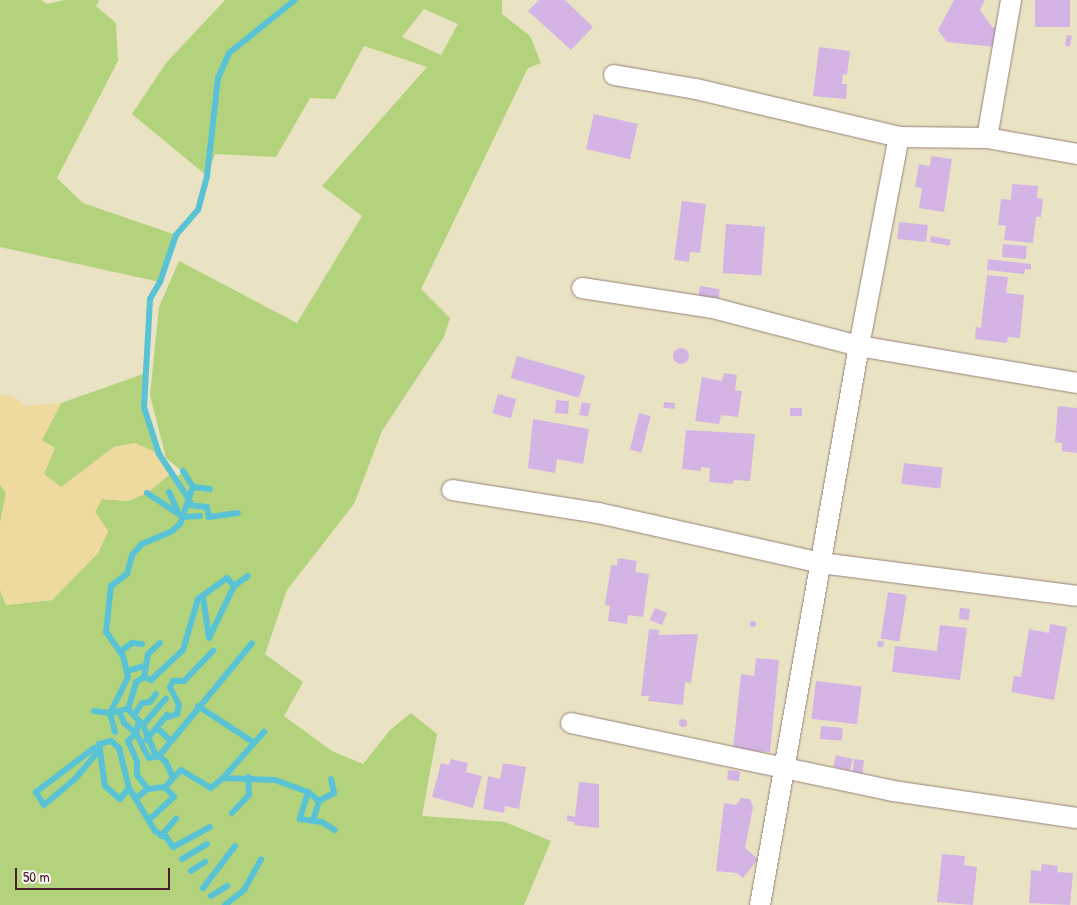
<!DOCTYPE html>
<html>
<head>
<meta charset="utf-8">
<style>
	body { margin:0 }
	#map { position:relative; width:1077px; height:905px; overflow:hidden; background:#e9e3c4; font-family:"Patrick Hand",sans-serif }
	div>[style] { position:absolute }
	.green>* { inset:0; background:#b2d37b }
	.sand>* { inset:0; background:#eeda9e }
	.stream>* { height:6px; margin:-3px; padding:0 3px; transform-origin:3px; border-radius:3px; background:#59c3d5 }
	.building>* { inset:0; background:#d4b4e5; transform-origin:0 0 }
	.round { border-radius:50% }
	.roads { filter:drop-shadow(0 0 1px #9a8178) drop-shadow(0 0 1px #9a8178) }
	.street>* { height:20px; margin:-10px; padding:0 10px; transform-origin:10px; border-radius:10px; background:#fff }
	span { translate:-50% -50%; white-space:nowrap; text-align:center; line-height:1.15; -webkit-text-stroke:4.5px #f6f6f2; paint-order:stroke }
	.scale { position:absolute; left:15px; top:868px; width:155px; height:22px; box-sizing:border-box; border:2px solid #4a1f2b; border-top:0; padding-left:6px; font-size:15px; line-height:18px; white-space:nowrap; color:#4a1f2b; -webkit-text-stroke:4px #f6f6f2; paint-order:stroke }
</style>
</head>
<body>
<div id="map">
	<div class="green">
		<i style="clip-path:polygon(0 0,41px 0,47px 4px,64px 0,99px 0,96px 6px,116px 23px,118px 61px,57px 178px,83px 203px,176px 235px,160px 282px,0 247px)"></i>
		<i style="clip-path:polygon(evenodd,225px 0,502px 0,502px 14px,530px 36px,541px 63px,528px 68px,421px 289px,450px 318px,444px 337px,382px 431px,354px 504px,287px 590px,265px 654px,303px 682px,284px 716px,332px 751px,363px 764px,390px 730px,411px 713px,437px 734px,422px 816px,505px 822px,551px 841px,524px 905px,0 905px,0 589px,6px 605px,52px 600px,98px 553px,108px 531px,95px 512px,102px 499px,128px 501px,147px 493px,170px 474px,178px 476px,183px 472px,166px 458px,150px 395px,159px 307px,179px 261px,297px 323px,362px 216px,322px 186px,427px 67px,364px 46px,335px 99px,310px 98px,276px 157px,215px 154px,207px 176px,132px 114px,166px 63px,225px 0,424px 9px,458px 24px,441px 55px,402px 37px,424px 9px)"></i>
		<i style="clip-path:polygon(146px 373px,144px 407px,159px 454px,135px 443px,114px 447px,61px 488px,44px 474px,42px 440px,61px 403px)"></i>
		<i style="clip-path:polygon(0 484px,6px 493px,0 524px)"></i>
	</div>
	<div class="sand">
		<i style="clip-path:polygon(0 395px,13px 396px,24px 406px,61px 403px,42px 440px,55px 448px,44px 474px,61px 487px,114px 447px,135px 443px,159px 454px,170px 474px,147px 493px,128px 501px,102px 499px,95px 512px,108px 531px,98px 553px,52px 600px,6px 605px,0 589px,0 524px,6px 493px,0 484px)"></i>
	</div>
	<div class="stream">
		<i style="left:193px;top:487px;width:17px;rotate:7deg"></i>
		<i style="left:169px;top:492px;width:20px;rotate:66deg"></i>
		<i style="left:147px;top:493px;width:43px;rotate:33.7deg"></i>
		<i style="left:183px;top:517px;width:17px;rotate:-3deg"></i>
		<i style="left:190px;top:501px;width:56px;rotate:-123.4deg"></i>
		<i style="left:159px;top:454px;width:49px;rotate:-107.7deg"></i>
		<i style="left:144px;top:407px;width:108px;rotate:-86.8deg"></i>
		<i style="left:150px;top:299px;width:20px;rotate:-60deg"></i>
		<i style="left:160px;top:282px;width:50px;rotate:-71.2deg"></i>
		<i style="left:176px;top:235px;width:33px;rotate:-49deg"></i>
		<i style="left:198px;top:210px;width:35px;rotate:-75deg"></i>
		<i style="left:207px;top:176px;width:99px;rotate:-83.6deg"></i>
		<i style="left:218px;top:78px;width:27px;rotate:-66deg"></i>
		<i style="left:229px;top:53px;width:85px;rotate:-38.8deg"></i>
		<i style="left:188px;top:505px;width:19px;rotate:6deg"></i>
		<i style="left:207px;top:507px;width:10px;rotate:79deg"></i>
		<i style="left:209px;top:517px;width:29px;rotate:-8deg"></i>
		<i style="left:203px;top:596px;width:42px;rotate:81.9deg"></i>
		<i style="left:209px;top:638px;width:58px;rotate:-64.3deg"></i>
		<i style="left:120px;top:652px;width:15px;rotate:-37deg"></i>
		<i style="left:132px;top:643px;width:10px;rotate:6deg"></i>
		<i style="left:127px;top:671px;width:18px;rotate:-16deg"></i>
		<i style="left:144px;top:677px;width:23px;rotate:-80deg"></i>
		<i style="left:148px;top:654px;width:16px;rotate:-43deg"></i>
		<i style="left:198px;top:706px;width:66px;rotate:33.2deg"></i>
		<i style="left:128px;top:709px;width:28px;rotate:-73deg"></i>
		<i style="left:136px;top:682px;width:9px;rotate:-32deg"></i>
		<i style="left:144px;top:677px;width:8px;rotate:23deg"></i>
		<i style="left:151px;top:680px;width:44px;rotate:-43.2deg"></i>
		<i style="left:183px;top:650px;width:53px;rotate:-73.6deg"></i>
		<i style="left:198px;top:599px;width:36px;rotate:-36deg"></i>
		<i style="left:227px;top:578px;width:11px;rotate:49deg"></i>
		<i style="left:234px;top:586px;width:17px;rotate:-36deg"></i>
		<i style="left:94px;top:711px;width:16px;rotate:7deg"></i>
		<i style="left:110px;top:713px;width:18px;rotate:-13deg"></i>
		<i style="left:128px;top:709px;width:22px;rotate:47deg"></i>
		<i style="left:143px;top:725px;width:30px;rotate:67deg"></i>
		<i style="left:155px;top:753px;width:14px;rotate:39deg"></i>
		<i style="left:166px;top:762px;width:17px;rotate:66deg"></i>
		<i style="left:119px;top:711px;width:13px;rotate:67deg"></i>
		<i style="left:124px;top:723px;width:16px;rotate:40deg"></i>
		<i style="left:136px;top:733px;width:11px;rotate:135deg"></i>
		<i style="left:128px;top:741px;width:22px;rotate:66deg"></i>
		<i style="left:137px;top:761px;width:14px;rotate:90deg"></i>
		<i style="left:137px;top:775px;width:18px;rotate:52deg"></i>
		<i style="left:134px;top:715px;width:14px;rotate:-56deg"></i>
		<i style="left:142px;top:703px;width:8px;rotate:-7deg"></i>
		<i style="left:150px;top:702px;width:10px;rotate:-53deg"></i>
		<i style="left:165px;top:718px;width:13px;rotate:-18deg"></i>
		<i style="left:177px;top:714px;width:9px;rotate:-77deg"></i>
		<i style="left:179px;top:705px;width:20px;rotate:-117deg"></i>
		<i style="left:170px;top:687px;width:7px;rotate:-63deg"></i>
		<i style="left:173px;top:681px;width:11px"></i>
		<i style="left:184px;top:681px;width:42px;rotate:-46deg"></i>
		<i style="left:139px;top:721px;width:12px;rotate:104deg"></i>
		<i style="left:136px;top:733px;width:28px;rotate:63deg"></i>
		<i style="left:149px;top:758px;width:10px;rotate:-11deg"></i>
		<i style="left:159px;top:756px;width:146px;rotate:-50.5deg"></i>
		<i style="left:143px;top:725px;width:35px;rotate:-49deg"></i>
		<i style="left:157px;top:728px;width:18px;rotate:43deg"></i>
		<i style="left:115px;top:732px;width:20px;rotate:-105deg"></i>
		<i style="left:110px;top:713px;width:40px;rotate:-63.4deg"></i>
		<i style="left:128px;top:677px;width:22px;rotate:-103deg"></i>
		<i style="left:123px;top:656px;width:29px;rotate:-125deg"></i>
		<i style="left:106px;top:632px;width:46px;rotate:-83.8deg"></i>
		<i style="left:111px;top:586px;width:20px;rotate:-37deg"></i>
		<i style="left:127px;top:574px;width:20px;rotate:-75deg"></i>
		<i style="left:132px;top:555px;width:15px;rotate:-48deg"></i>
		<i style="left:142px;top:544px;width:33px;rotate:-23deg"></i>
		<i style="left:172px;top:531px;width:11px;rotate:-41deg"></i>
		<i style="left:180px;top:524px;width:39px;rotate:-71deg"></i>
		<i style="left:193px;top:487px;width:19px;rotate:-122deg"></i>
		<i style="left:146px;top:740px;width:33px;rotate:-50deg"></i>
		<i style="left:99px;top:744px;width:42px;rotate:81.9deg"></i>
		<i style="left:105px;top:786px;width:20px;rotate:41deg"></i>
		<i style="left:120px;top:799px;width:14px;rotate:-51deg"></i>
		<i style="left:129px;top:788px;width:50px;rotate:58.8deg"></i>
		<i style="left:155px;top:831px;width:13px;rotate:29deg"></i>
		<i style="left:166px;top:837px;width:12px;rotate:55deg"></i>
		<i style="left:173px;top:847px;width:42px;rotate:-28.4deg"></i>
		<i style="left:99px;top:744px;width:12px;rotate:-14deg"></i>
		<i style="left:111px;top:741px;width:11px;rotate:41deg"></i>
		<i style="left:119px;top:748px;width:41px;rotate:76deg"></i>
		<i style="left:94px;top:748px;width:73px;rotate:142.8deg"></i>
		<i style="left:36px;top:792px;width:15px;rotate:58deg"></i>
		<i style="left:44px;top:805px;width:40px;rotate:-40deg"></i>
		<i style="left:75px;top:779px;width:39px;rotate:-50deg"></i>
		<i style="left:223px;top:778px;width:62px;rotate:-48.3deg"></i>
		<i style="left:308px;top:792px;width:14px;rotate:39deg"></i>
		<i style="left:319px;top:801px;width:17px;rotate:-28deg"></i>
		<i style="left:334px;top:793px;width:14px;rotate:-102deg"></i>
		<i style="left:136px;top:798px;width:15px;rotate:-37deg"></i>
		<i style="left:148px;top:789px;width:17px;rotate:-7deg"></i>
		<i style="left:165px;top:787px;width:23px;rotate:-47deg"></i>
		<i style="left:181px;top:770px;width:35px;rotate:31deg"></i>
		<i style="left:211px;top:788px;width:16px;rotate:-40deg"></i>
		<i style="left:223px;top:778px;width:52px;rotate:2.2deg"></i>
		<i style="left:275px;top:780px;width:35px;rotate:20deg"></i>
		<i style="left:308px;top:792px;width:28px;rotate:107deg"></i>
		<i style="left:300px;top:819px;width:22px;rotate:8deg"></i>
		<i style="left:322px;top:822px;width:15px;rotate:32deg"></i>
		<i style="left:232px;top:813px;width:25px;rotate:-47deg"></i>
		<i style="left:249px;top:795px;width:18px;rotate:-93deg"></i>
		<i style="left:149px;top:820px;width:34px;rotate:-43deg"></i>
		<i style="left:174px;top:797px;width:13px;rotate:-132deg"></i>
		<i style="left:313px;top:820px;width:20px;rotate:-72deg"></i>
		<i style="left:161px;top:836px;width:23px;rotate:-49deg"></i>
		<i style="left:182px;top:859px;width:29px;rotate:-31deg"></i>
		<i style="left:191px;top:871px;width:17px;rotate:-33deg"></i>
		<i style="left:203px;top:888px;width:53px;rotate:-52.7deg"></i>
		<i style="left:211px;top:896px;width:19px;rotate:-32deg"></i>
		<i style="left:225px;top:905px;width:24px;rotate:-38deg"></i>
		<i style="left:244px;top:890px;width:35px;rotate:-61deg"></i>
	</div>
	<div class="building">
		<i style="clip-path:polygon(539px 0,565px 0,593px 27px,571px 50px,528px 11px)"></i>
		<i style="clip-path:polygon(954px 0,985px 0,980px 10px,992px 27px,1000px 28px,996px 47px,947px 42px,938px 30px)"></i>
		<i style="left:1035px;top:0;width:35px;height:27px"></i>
		<i style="left:1067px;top:35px;width:5px;height:11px;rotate:11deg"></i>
		<i style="clip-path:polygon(819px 47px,850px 51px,847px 75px,843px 74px,842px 84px,847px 84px,846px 99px,813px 96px)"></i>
		<i style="left:594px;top:114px;width:45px;height:36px;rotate:13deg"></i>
		<i style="clip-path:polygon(931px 156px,952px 159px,944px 212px,919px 208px,922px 188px,915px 187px,919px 164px,930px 166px)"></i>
		<i style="clip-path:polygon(1012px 184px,1038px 186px,1037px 198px,1043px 199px,1041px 217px,1036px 217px,1033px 243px,1004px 240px,1006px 226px,998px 225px,1001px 199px,1011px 200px)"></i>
		<i style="clip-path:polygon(682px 201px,706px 204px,700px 253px,690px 252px,689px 262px,674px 260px)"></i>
		<i style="left:899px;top:222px;width:29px;height:17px;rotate:6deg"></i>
		<i style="left:726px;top:224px;width:39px;height:49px;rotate:4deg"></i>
		<i style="left:931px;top:236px;width:20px;height:6px;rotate:11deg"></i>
		<i style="left:1003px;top:244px;width:24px;height:13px;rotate:5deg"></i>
		<i style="clip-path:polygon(988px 259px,1031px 264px,1031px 270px,1025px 269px,1024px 274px,987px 270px)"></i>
		<i style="clip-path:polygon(987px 275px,1008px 277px,1006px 293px,1024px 295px,1020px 338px,1008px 337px,1007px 343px,975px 339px,976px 327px,981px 328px)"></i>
		<i style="left:700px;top:286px;width:20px;height:15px;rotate:9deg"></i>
		<i class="round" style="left:673px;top:348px;width:16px;height:16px"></i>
		<i style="left:517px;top:356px;width:71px;height:23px;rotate:16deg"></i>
		<i style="clip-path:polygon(724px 373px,737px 375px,735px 390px,742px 391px,738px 417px,721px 415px,719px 424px,695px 421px,702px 377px,722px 381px)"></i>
		<i style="left:498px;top:394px;width:19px;height:20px;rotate:16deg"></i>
		<i style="left:556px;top:400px;width:13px;height:13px;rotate:4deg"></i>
		<i style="left:582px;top:402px;width:9px;height:13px;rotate:13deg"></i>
		<i style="left:664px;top:402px;width:11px;height:6px;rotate:5deg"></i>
		<i style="clip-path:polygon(1058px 406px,1077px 408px,1077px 453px,1062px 451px,1062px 443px,1055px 442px)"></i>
		<i style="left:790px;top:408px;width:12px;height:8px"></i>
		<i style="left:639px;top:413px;width:12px;height:38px;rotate:14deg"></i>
		<i style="clip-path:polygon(533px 419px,589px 429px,583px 464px,557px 459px,555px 473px,528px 468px)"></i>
		<i style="clip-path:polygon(686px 430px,755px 434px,750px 481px,734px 480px,733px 484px,709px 482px,710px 468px,701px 467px,701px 471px,682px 469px)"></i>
		<i style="left:904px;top:463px;width:39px;height:21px;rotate:7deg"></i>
		<i style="clip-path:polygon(618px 558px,637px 561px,635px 572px,649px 574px,643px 617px,628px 615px,627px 624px,608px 621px,610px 606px,605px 605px,611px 565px,617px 566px)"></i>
		<i style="left:888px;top:592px;width:19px;height:47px;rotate:9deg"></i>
		<i style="left:655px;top:608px;width:13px;height:13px;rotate:23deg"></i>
		<i style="left:960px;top:608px;width:10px;height:11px;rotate:6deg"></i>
		<i class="round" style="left:750px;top:621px;width:6px;height:6px"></i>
		<i style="clip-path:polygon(1050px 624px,1067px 627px,1054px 700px,1011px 692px,1014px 676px,1021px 677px,1029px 629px,1049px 633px)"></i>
		<i style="clip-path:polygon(940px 625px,967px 628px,960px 680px,892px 672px,895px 646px,937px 651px)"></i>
		<i style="clip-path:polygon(649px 629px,659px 630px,659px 635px,698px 634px,691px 683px,685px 682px,683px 705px,648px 701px,649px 696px,641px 696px)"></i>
		<i style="clip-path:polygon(878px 641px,884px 641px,883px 647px,877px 647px)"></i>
		<i style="clip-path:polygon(756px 658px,779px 660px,770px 752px,756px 751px,756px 756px,733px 749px,741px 674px,754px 676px)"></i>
		<i style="left:816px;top:681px;width:46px;height:38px;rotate:7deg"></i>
		<i class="round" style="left:679px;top:719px;width:8px;height:8px"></i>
		<i style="left:821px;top:726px;width:22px;height:13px;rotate:5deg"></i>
		<i style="left:836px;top:755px;width:17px;height:12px;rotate:13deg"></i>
		<i style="clip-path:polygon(451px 759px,468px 763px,466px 772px,482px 776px,473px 808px,432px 797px,441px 763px,449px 765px)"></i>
		<i style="left:854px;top:759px;width:10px;height:16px;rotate:6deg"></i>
		<i style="clip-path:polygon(503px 763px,526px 767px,519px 809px,505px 806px,504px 813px,483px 809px,488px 776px,500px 779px)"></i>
		<i style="left:728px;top:770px;width:12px;height:10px;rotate:5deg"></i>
		<i style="clip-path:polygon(579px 782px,599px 784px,599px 828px,574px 825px,574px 822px,567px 821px,567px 815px,575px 817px)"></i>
		<i style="clip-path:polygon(741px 798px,750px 799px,753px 807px,745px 848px,758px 859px,743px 878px,737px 873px,716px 871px,724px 803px,736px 805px)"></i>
		<i style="clip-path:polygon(942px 854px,965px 856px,964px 865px,977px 867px,973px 905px,937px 902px)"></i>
		<i style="clip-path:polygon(1042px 864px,1058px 866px,1057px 872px,1073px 873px,1070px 905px,1029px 903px,1031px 870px,1041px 871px)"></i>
	</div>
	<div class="roads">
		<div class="street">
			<i style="left:614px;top:75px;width:83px;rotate:9.7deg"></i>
			<i style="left:696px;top:89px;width:209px;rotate:13.3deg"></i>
			<i style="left:899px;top:137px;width:88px;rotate:0.7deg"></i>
			<i style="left:987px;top:138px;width:91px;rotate:10.1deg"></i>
			<i style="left:987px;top:138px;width:140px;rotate:-80.1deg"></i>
			<i style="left:582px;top:288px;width:133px;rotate:8.7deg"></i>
			<i style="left:713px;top:308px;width:151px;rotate:14.6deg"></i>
			<i style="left:859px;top:346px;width:221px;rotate:9.6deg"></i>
			<i style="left:452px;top:490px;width:148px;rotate:9deg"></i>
			<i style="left:598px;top:513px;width:229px;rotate:12.6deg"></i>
			<i style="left:821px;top:563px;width:258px;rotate:7.3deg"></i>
			<i style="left:571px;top:723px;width:330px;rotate:11.9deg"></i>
			<i style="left:894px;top:791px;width:185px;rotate:8.4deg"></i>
			<i style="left:760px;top:905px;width:568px;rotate:-79.96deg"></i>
			<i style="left:859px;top:346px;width:213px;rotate:-79.2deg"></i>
		</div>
	</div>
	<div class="scale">50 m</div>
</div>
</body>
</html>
